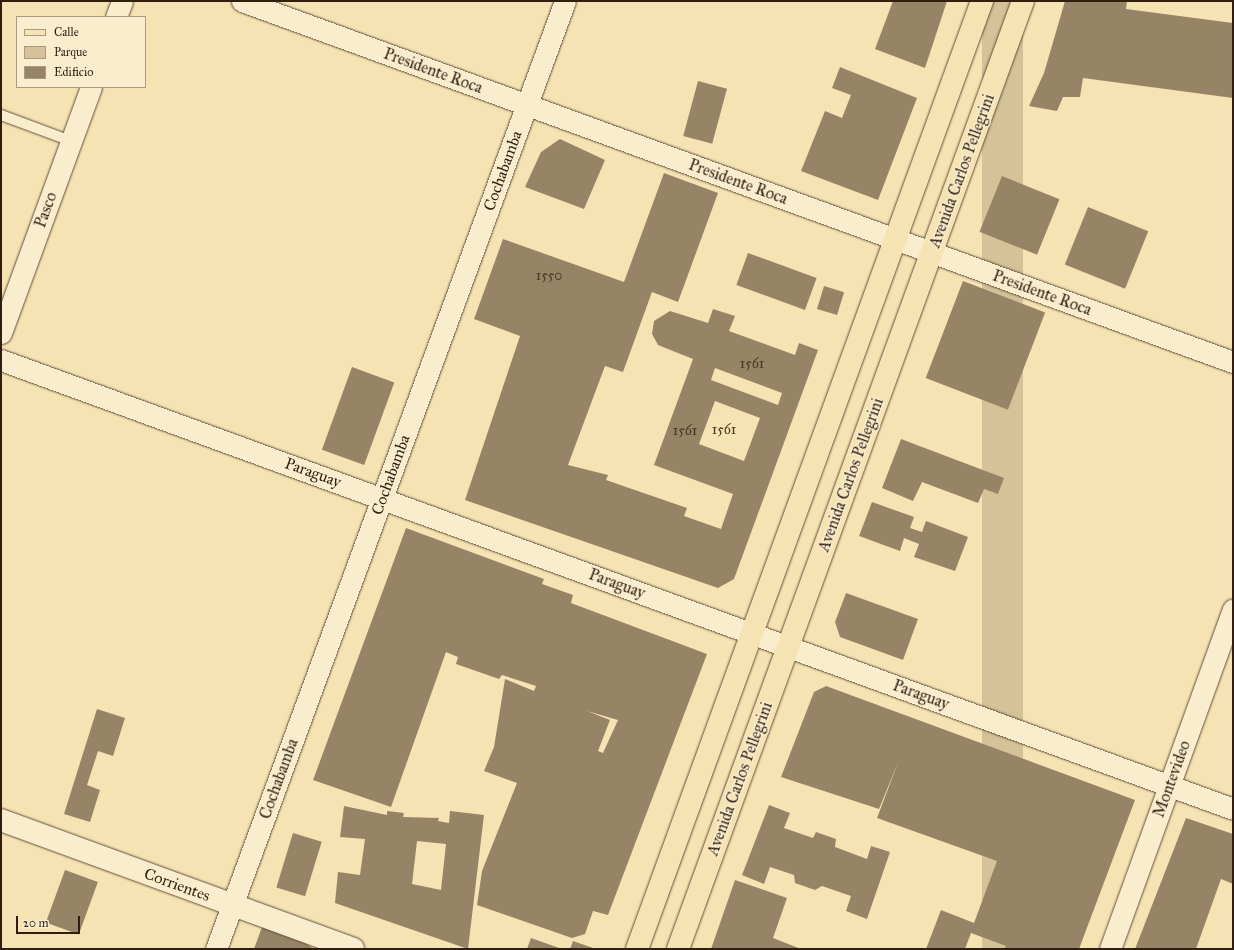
<!DOCTYPE html>
<html>
<head>
<meta charset="utf-8">
<style>
	body { margin:0 }
	#map { position:relative; width:1234px; height:950px; overflow:hidden; background:#f6e3b4; font-family:"IM FELL Great Primer",serif }
	div>[style] { position:absolute }
	.green>* { inset:0; background:#d5c298; transform-origin:0 0 }
	.building>* { inset:0; background:#978466; transform-origin:0 0 }
	.roads { filter:drop-shadow(0 0 1px #624f3a) drop-shadow(0 0 1px #624f3a) }
	.service>* { height:10px; margin:-5px; padding:0 5px; transform-origin:5px; border-radius:5px; background:#f9edce }
	.minor>* { height:21px; margin:-10.5px; padding:0 10.5px; transform-origin:10.5px; border-radius:10.5px; background:#f9edce }
	.secondary>* { height:22px; margin:-11px; padding:0 11px; transform-origin:11px; border-radius:11px; background:#f9edce }
	.primary>* { height:22px; margin:-11px; padding:0 11px; transform-origin:11px; border-radius:11px; background:#f6e3b4 }
	span { translate:-50% -50%; white-space:nowrap; text-align:center; line-height:1.15; -webkit-text-stroke:3px #f9edce; paint-order:stroke }
	.number-label { font-size:14px; color:#4a3826 }
	.number-label span { -webkit-text-stroke-width:0 }
	.street-label { font-size:16px; color:#311e11 }
	.frame { position:absolute; inset:0; border:2px solid #311e11; pointer-events:none }
	.legend { position:absolute; left:16px; top:16px; width:130px; height:72px; box-sizing:border-box; background:#f9edce; border:1px solid #a99a82; margin:0; padding:5px 7px; list-style:none; font-size:12px; color:#311e11 }
	.legend li { display:flex; align-items:center; gap:8px; height:20px }
	.legend b { width:20px; border:1px solid #a99a82 }
	.scale { position:absolute; left:16px; top:916px; width:64px; height:18px; box-sizing:border-box; border:2px solid #311e11; border-top:0; padding-left:5px; font-size:12px; line-height:14px; white-space:nowrap; color:#311e11; -webkit-text-stroke:3px #f9edce; paint-order:stroke }
</style>
</head>
<body>
<div id="map">
	<div class="green">
		<i style="left:982px;top:1px;width:41px;height:1009px"></i>
	</div>
	<div class="building">
		<i style="clip-path:polygon(893px 1px,947px 1px,925px 68px,875px 49px)"></i>
		<i style="clip-path:polygon(1065px 1px,1127px 1px,1126px 9px,1233px 23px,1233px 98px,1083px 78px,1080px 97px,1063px 97px,1057px 111px,1029px 106px,1044px 73px)"></i>
		<i style="clip-path:polygon(840px 67px,917px 98px,878px 200px,801px 171px,825px 111px,842px 118px,851px 95px,832px 88px)"></i>
		<i style="left:698px;top:81px;width:30px;height:57px;rotate:15deg"></i>
		<i style="clip-path:polygon(560px 139px,605px 160px,584px 209px,525px 187px,541px 152px)"></i>
		<i style="clip-path:polygon(evenodd,664px 173px,718px 193px,678px 302px,652px 292px,623px 372px,605px 366px,568px 465px,608px 475px,606px 480px,687px 508px,684px 516px,721px 529px,733px 494px,654px 465px,693px 359px,658px 345px,652px 334px,654px 321px,670px 311px,708px 323px,713px 309px,735px 316px,729px 331px,795px 355px,799px 343px,818px 350px,734px 579px,718px 588px,465px 500px,520px 336px,474px 319px,503px 239px,624px 282px,664px 173px,715px 368px,782px 393px,778px 405px,711px 380px,715px 368px,664px 173px,715px 401px,760px 418px,744px 461px,699px 444px,715px 401px)"></i>
		<i style="left:1002px;top:176px;width:62px;height:60px;rotate:22deg"></i>
		<i style="left:1088px;top:207px;width:65px;height:62px;rotate:22deg"></i>
		<i style="left:748px;top:253px;width:73px;height:34px;rotate:20deg"></i>
		<i style="left:963px;top:281px;width:88px;height:104px;rotate:21deg"></i>
		<i style="left:824px;top:286px;width:21px;height:24px;rotate:17deg"></i>
		<i style="left:352px;top:367px;width:45px;height:88px;rotate:20deg"></i>
		<i style="clip-path:polygon(901px 439px,1004px 478px,998px 494px,984px 489px,978px 503px,922px 482px,913px 501px,882px 488px)"></i>
		<i style="clip-path:polygon(872px 502px,914px 517px,910px 528px,922px 532px,926px 521px,968px 537px,955px 571px,914px 557px,919px 544px,904px 538px,900px 551px,859px 536px)"></i>
		<i style="clip-path:polygon(evenodd,406px 528px,544px 579px,542px 584px,573px 595px,571px 603px,707px 654px,608px 915px,593px 911px,585px 934px,572px 938px,477px 905px,482px 871px,517px 783px,484px 771px,494px 747px,505px 679px,534px 691px,536px 686px,502px 675px,499px 679px,456px 664px,458px 657px,446px 652px,391px 807px,313px 780px,406px 528px,587px 711px,618px 720px,603px 753px,598px 751px,610px 720px,587px 711px)"></i>
		<i style="clip-path:polygon(846px 593px,918px 619px,903px 660px,840px 637px,835px 622px)"></i>
		<i style="clip-path:polygon(826px 686px,1135px 800px,1079px 949px,1004px 949px,1006px 946px,971px 933px,965px 949px,926px 949px,941px 910px,974px 923px,997px 861px,877px 818px,899px 760px,879px 809px,781px 777px,814px 692px)"></i>
		<i style="clip-path:polygon(97px 709px,125px 718px,113px 756px,98px 751px,87px 785px,100px 790px,90px 822px,64px 814px)"></i>
		<i style="clip-path:polygon(769px 805px,790px 813px,784px 828px,813px 838px,816px 832px,836px 839px,835px 847px,867px 859px,871px 846px,890px 852px,867px 919px,846px 911px,851px 896px,822px 886px,815px 890px,795px 883px,794px 875px,770px 867px,764px 884px,742px 875px)"></i>
		<i style="clip-path:polygon(evenodd,344px 806px,387px 815px,387px 811px,404px 813px,403px 817px,439px 818px,438px 821px,449px 823px,450px 811px,484px 815px,468px 949px,335px 903px,338px 872px,360px 875px,365px 839px,340px 837px,344px 806px,417px 841px,446px 844px,441px 890px,412px 884px,417px 841px)"></i>
		<i style="clip-path:polygon(1186px 818px,1233px 834px,1233px 884px,1221px 879px,1196px 949px,1135px 949px)"></i>
		<i style="left:293px;top:833px;width:30px;height:57px;rotate:17deg"></i>
		<i style="left:65px;top:870px;width:35px;height:56px;rotate:20deg"></i>
		<i style="clip-path:polygon(735px 880px,787px 898px,773px 938px,801px 949px,711px 949px)"></i>
		<i style="clip-path:polygon(262px 927px,305px 943px,314px 949px,254px 949px)"></i>
		<i style="clip-path:polygon(531px 938px,562px 949px,527px 949px)"></i>
		<i style="clip-path:polygon(573px 941px,596px 949px,570px 949px)"></i>
	</div>
	<div class="roads">
		<div class="service">
			<i style="left:1px;top:115px;width:75px;rotate:20.4deg"></i>
		</div>
		<div class="minor">
			<i style="left:242px;top:1px;width:1055px;rotate:20.02deg"></i>
			<i style="left:116px;top:17px;width:17px;rotate:-69deg"></i>
			<i style="left:1px;top:333px;width:262px;rotate:-69.9deg"></i>
			<i style="left:1px;top:360px;width:1311px;rotate:20.02deg"></i>
			<i style="left:216px;top:949px;width:1010px;rotate:-69.79deg"></i>
			<i style="left:1110px;top:949px;width:361px;rotate:-70.1deg"></i>
		</div>
		<div class="secondary">
			<i style="left:1px;top:820px;width:375px;rotate:20.1deg"></i>
		</div>
		<div class="primary">
			<i style="left:637px;top:949px;width:1009px;rotate:-70deg"></i>
			<i style="left:678px;top:949px;width:1009px;rotate:-70deg"></i>
		</div>
	</div>
	<div class="number-label">
		<span style="left:549px;top:276px">1550</span>
		<span style="left:752px;top:364px">1561</span>
		<span style="left:724px;top:430px">1561</span>
		<span style="left:685px;top:431px">1561</span>
	</div>
	<div class="street-label">
		<span style="left:433px;top:71px;rotate:20deg">Presidente Roca</span>
		<span style="left:503px;top:171px;rotate:-70deg">Cochabamba</span>
		<span style="left:962px;top:171px;rotate:-70deg">Avenida Carlos Pellegrini</span>
		<span style="left:738px;top:182px;rotate:20deg">Presidente Roca</span>
		<span style="left:46px;top:210px;rotate:-70deg">Pasco</span>
		<span style="left:1042px;top:293px;rotate:20deg">Presidente Roca</span>
		<span style="left:313px;top:473px;rotate:20deg">Paraguay</span>
		<span style="left:391px;top:475px;rotate:-70deg">Cochabamba</span>
		<span style="left:851px;top:475px;rotate:-70deg">Avenida Carlos Pellegrini</span>
		<span style="left:617px;top:584px;rotate:20deg">Paraguay</span>
		<span style="left:921px;top:695px;rotate:20deg">Paraguay</span>
		<span style="left:279px;top:779px;rotate:-70deg">Cochabamba</span>
		<span style="left:740px;top:779px;rotate:-70deg">Avenida Carlos Pellegrini</span>
		<span style="left:1172px;top:779px;rotate:-70deg">Montevideo</span>
		<span style="left:177px;top:885px;rotate:20deg">Corrientes</span>
	</div>
	<div class="frame"></div>
	<ul class="legend">
	<li><b style="height:5px;background:#f6e3b4"></b>Calle</li>
	<li><b style="height:11px;background:#d5c298"></b>Parque</li>
	<li><b style="height:11px;background:#978466"></b>Edificio</li>
	</ul>
	<div class="scale">20 m</div>
</div>
</body>
</html>
